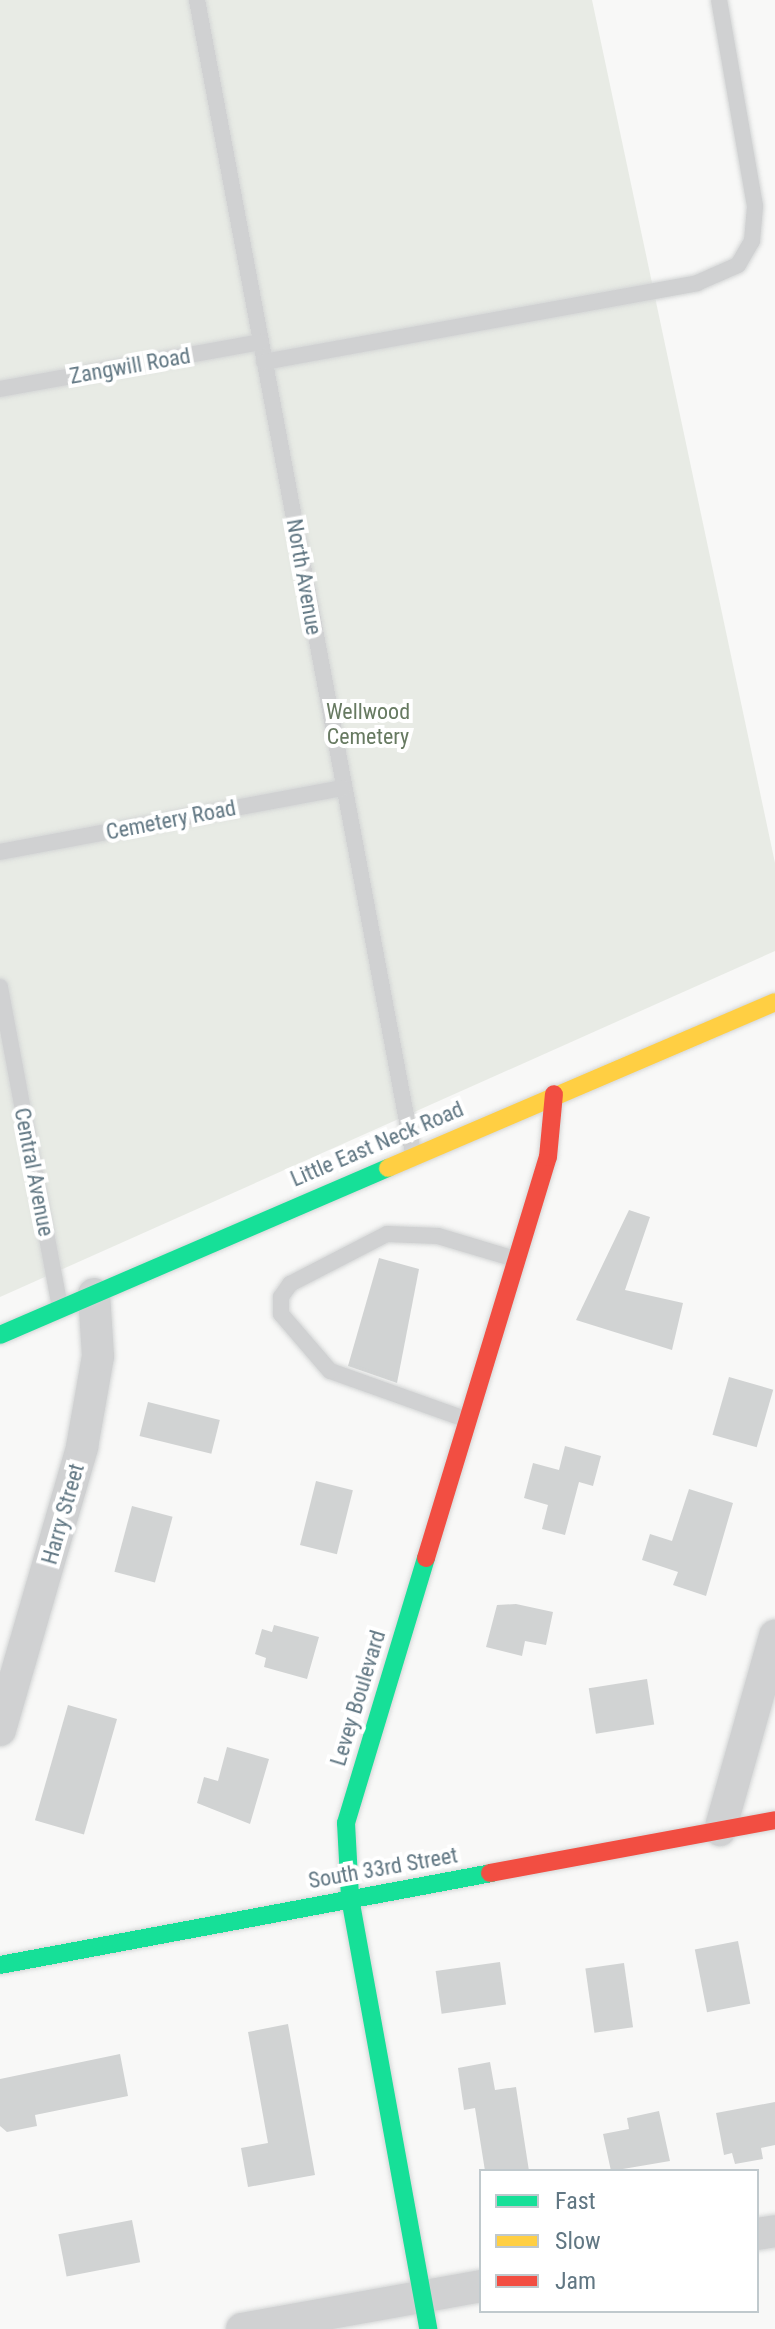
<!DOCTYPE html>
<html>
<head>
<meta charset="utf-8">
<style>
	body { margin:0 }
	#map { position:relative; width:775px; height:2329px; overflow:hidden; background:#f8f8f7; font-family:"Roboto Condensed",sans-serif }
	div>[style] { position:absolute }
	.green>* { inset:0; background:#e8ebe5 }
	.building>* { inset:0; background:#d1d3d3; transform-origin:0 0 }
	.roads { filter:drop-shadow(0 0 2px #d4d6d6) drop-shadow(0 0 2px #d4d6d6) }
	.lane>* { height:16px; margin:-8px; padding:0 8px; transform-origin:8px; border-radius:8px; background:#d0d1d2 }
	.street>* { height:32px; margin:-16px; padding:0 16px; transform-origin:16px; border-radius:16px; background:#d0d1d2 }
	.fast>* { height:18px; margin:-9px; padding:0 9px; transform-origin:9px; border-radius:9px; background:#16e098 }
	.slow>* { height:18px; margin:-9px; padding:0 9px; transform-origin:9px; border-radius:9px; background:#ffcf43 }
	.jam>* { height:18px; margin:-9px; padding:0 9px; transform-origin:9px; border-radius:9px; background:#f24e42 }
	span { translate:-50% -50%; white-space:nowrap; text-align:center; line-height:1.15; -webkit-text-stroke:8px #fff; paint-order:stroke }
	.street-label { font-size:22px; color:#617783 }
	.park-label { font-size:22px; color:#677a61 }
	.legend { position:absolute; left:479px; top:2169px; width:280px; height:144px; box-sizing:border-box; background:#fff; border:2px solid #c0c9cd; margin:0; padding:10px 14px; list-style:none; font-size:24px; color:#617783 }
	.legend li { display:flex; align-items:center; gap:16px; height:40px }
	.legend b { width:40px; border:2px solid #c0c9cd }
</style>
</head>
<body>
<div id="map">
	<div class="green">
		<i style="clip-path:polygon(0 0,592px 0,775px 863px,775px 951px,0 1297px)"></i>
	</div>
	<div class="building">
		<i style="clip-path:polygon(629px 1210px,650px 1217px,625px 1290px,683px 1303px,672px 1350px,576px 1320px)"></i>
		<i style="clip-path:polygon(379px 1258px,419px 1269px,397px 1383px,348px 1366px)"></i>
		<i style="left:729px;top:1377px;width:46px;height:60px;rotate:16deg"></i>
		<i style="left:148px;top:1402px;width:74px;height:35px;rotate:14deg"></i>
		<i style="clip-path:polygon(565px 1446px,601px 1456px,593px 1486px,579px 1482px,565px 1535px,542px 1529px,548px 1505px,524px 1498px,533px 1463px,559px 1470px)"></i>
		<i style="left:316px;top:1481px;width:38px;height:66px;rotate:14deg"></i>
		<i style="clip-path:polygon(689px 1489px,733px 1503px,706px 1596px,673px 1585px,678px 1572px,642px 1560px,650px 1534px,672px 1541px)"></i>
		<i style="left:132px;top:1506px;width:42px;height:68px;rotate:15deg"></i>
		<i style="clip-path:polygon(516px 1604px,553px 1612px,546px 1645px,525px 1641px,522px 1656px,486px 1647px,497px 1605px)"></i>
		<i style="clip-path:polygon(274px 1625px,319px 1637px,307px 1679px,264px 1667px,266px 1658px,255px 1654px,262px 1629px,272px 1632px)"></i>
		<i style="left:647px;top:1679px;width:46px;height:59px;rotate:81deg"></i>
		<i style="left:68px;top:1705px;width:51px;height:120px;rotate:16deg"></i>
		<i style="clip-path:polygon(227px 1747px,269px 1759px,250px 1824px,197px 1803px,204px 1777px,218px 1781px)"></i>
		<i style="left:738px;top:1941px;width:64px;height:44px;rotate:79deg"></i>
		<i style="left:500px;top:1962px;width:43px;height:65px;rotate:82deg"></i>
		<i style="left:624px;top:1963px;width:65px;height:39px;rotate:82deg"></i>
		<i style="clip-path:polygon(288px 2024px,315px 2175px,248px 2187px,241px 2148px,268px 2143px,248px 2032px)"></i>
		<i style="clip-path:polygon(120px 2054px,128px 2096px,35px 2115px,37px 2126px,7px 2132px,0 2126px,0 2079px)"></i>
		<i style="clip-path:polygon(490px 2062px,495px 2090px,516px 2087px,529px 2171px,485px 2171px,475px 2108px,464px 2110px,458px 2068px)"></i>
		<i style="clip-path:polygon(775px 2102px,775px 2145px,761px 2148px,763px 2159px,735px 2164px,732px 2153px,724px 2155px,716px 2113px)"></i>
		<i style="clip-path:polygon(659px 2111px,670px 2161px,611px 2171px,603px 2134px,629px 2129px,627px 2118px)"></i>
		<i style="left:132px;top:2220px;width:43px;height:75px;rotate:79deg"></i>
	</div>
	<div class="roads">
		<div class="lane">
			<i style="left:197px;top:0;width:1173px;rotate:79.39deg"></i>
			<i style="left:264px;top:362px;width:440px;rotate:-10.3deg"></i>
			<i style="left:697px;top:283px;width:45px;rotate:-23.7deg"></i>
			<i style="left:738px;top:265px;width:28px;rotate:-60deg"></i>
			<i style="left:752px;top:241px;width:35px;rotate:-85deg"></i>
			<i style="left:755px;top:206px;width:209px;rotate:-99.9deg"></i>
			<i style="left:0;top:389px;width:265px;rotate:-10.2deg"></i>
			<i style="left:0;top:852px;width:349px;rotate:-10.6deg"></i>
			<i style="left:0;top:987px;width:327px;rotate:79.4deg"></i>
			<i style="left:465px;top:1419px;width:143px;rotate:-160.4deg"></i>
			<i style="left:330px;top:1371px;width:75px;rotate:-130.7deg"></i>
			<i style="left:281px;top:1314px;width:17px;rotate:-90deg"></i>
			<i style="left:281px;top:1297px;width:16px;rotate:-55deg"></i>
			<i style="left:290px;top:1284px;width:109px;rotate:-27.3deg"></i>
			<i style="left:387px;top:1234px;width:51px;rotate:2.2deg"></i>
			<i style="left:438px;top:1236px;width:80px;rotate:16.6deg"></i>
		</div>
		<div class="street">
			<i style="left:0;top:1730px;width:295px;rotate:-73.8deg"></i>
			<i style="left:82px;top:1447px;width:92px;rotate:-80deg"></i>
			<i style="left:98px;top:1356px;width:62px;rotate:-93.7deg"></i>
			<i style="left:720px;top:1830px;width:202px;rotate:-74.2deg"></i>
			<i style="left:757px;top:2234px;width:18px;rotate:-9deg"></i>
			<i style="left:242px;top:2329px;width:243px;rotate:-10.2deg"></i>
		</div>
		<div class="fast">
			<i style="left:0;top:1335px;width:422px;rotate:-23.3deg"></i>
			<i style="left:426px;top:1558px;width:277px;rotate:106.8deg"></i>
			<i style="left:346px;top:1823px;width:75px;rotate:86.9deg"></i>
			<i style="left:350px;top:1898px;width:438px;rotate:79.7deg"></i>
			<i style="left:0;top:1965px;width:499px;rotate:-10.6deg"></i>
		</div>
		<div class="slow">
			<i style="left:388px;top:1168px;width:421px;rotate:-23.2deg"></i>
		</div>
		<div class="jam">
			<i style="left:426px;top:1558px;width:419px;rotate:-73.1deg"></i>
			<i style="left:548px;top:1157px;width:63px;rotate:-84.6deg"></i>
			<i style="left:490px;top:1873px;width:290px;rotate:-10.5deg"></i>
		</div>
	</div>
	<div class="street-label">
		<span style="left:130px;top:366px;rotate:-10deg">Zangwill Road</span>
		<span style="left:304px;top:577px;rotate:80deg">North Avenue</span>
		<span style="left:171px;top:820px;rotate:-11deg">Cemetery Road</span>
		<span style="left:377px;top:1144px;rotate:-23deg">Little East Neck Road</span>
		<span style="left:34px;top:1172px;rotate:79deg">Central Avenue</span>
		<span style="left:63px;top:1514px;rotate:-74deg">Harry Street</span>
		<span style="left:358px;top:1698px;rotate:-73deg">Levey Boulevard</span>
		<span style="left:383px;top:1868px;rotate:-10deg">South 33rd Street</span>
	</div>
	<div class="park-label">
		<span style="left:368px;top:724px">Wellwood<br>Cemetery</span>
	</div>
	<ul class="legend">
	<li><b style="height:10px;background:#16e098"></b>Fast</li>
	<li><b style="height:10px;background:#ffcf43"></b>Slow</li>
	<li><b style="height:10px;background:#f24e42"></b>Jam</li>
	</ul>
</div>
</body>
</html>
